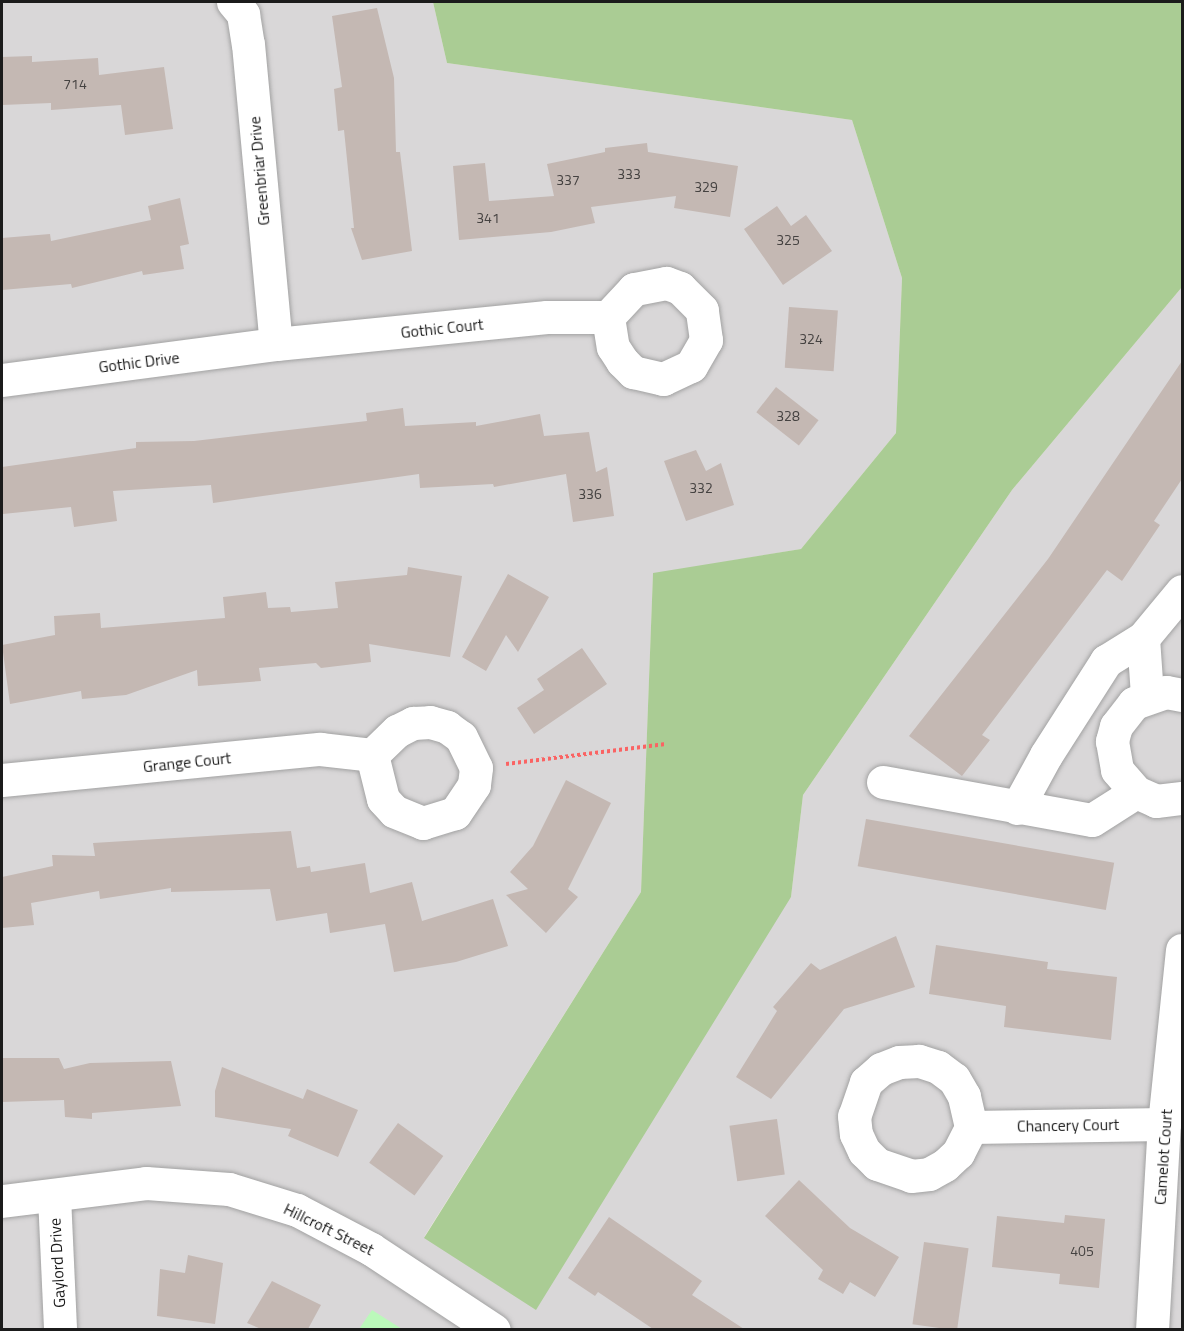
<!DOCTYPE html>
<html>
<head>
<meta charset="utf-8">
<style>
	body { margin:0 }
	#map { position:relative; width:1184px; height:1331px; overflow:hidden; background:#ece7e0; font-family:"Titillium Web",sans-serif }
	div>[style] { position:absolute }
	.residential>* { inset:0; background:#d9d7d8 }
	.forest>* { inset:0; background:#aacc94 }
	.park>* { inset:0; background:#bbf9ba }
	.building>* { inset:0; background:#c4b8b3; transform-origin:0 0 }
	.path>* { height:4px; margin-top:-2px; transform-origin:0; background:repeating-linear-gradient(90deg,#fa6363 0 3px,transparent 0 6px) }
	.roads { filter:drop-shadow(0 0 2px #a2a2a2) drop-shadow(0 0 2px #a2a2a2) }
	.minor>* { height:33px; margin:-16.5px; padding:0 16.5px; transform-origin:16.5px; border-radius:16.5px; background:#fff }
	.tertiary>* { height:33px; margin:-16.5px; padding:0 16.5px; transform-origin:16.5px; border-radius:16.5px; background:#fff }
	span { translate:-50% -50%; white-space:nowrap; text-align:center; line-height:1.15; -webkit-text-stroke:5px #fff; paint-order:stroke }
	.number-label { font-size:14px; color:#454241 }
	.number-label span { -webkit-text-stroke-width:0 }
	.street-label { font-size:16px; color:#1b1b1b }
	.frame { position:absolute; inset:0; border:3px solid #1b1b1b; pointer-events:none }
</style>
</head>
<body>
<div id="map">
	<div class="residential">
		<i style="clip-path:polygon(2px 2px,433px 2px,447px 63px,852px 120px,902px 278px,896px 433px,801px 549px,653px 574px,641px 892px,424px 1237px,791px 897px,803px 795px,1012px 490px,1182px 287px,1182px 1329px,2px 1330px)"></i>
	</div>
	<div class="forest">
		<i style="clip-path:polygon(433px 2px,1182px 2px,1182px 287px,1012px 490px,803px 795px,791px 897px,536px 1310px,424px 1238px,641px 892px,653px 573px,801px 549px,896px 433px,902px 278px,852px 120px,447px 63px)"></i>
	</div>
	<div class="park">
		<i style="clip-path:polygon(372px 1310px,402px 1329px,359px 1329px)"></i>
	</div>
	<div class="building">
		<i style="clip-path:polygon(377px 8px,394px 78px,396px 152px,400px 152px,412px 251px,362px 260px,351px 228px,354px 228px,344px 130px,338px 131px,334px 89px,342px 87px,332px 16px)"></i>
		<i style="clip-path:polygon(32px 56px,32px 62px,98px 58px,99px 75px,164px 67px,173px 129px,125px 135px,121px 105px,51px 110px,51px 103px,2px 105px,2px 57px)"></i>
		<i style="clip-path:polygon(647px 143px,648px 152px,738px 166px,730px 217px,674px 208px,676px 196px,591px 207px,595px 223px,551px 232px,459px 240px,453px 166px,485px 163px,489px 201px,554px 196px,547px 164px,605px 152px,605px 148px)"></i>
		<i style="clip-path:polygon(180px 198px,189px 244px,180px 246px,184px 269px,143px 275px,142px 271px,72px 288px,71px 284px,2px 290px,2px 238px,50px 234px,51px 241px,151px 220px,148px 206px)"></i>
		<i style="clip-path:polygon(777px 206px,791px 226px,806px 215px,832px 251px,783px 285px,744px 229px)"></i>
		<i style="left:789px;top:307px;width:49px;height:61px;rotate:4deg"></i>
		<i style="clip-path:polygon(1182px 361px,1182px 479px,1154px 521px,1160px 525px,1122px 581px,1107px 570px,982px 735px,990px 740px,962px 776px,909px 736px,1048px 559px)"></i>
		<i style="left:776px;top:387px;width:54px;height:32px;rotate:38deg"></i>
		<i style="clip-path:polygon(403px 408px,405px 426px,476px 422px,476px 426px,540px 414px,544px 436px,589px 432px,596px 472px,607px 467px,614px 516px,573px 522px,566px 474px,494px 487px,493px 484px,420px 488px,419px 474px,213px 503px,211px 485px,113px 491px,117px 521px,74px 527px,71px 507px,3px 514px,2px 467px,136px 448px,136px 442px,194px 441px,367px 421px,366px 413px)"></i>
		<i style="clip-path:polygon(696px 450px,706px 471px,721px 463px,734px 505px,686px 521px,664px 461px)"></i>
		<i style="clip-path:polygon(408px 567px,462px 576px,450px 657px,369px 644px,371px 662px,321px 668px,316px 663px,259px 668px,261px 681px,198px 686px,197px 670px,126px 695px,82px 699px,81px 691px,10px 704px,2px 645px,55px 635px,54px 616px,100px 613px,101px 628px,225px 618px,223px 597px,266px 592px,268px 608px,290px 607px,291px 612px,338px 608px,335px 582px,407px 575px)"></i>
		<i style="clip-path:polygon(508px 574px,549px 597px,518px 652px,506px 635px,486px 671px,462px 657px)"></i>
		<i style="clip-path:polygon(582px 648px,607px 684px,534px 734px,517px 708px,544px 690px,537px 679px)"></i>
		<i style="clip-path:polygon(566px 780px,611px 803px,568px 889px,578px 897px,546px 933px,506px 895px,528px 889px,510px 872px,533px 846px)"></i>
		<i style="left:866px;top:819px;width:252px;height:48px;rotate:10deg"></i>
		<i style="clip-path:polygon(291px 831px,297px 868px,310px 866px,311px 872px,365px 863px,370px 893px,412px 882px,422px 921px,493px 899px,508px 946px,456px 962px,394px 972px,385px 924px,330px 933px,327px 913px,276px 921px,270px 889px,171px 892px,171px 888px,100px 899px,99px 891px,31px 903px,34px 925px,2px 928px,2px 877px,53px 866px,52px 855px,95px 856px,93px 843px)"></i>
		<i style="clip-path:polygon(896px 936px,915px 987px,844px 1009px,771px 1099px,736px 1077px,777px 1011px,773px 1007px,811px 963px,820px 970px)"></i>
		<i style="clip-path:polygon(936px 945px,1048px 962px,1047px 969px,1117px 977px,1111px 1040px,1004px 1027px,1006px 1006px,929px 994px)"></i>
		<i style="clip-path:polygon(2px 1058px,59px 1058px,64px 1069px,90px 1063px,171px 1061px,181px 1106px,92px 1113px,92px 1119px,65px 1117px,64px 1100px,2px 1102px)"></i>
		<i style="clip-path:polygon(222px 1067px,303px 1099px,307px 1089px,358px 1110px,338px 1157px,288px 1136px,291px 1129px,215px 1117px,215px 1091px)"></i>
		<i style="left:777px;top:1119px;width:56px;height:48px;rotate:82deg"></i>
		<i style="left:398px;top:1123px;width:56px;height:49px;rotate:36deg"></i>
		<i style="clip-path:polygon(799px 1180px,850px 1228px,899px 1257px,875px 1297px,850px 1282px,843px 1294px,818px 1279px,823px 1270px,765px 1216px)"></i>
		<i style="clip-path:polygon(1065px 1215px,1105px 1219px,1099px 1288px,1059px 1284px,1060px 1274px,992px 1267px,997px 1216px,1064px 1223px)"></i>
		<i style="clip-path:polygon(609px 1217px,702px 1281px,692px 1295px,744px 1329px,653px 1329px,598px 1292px,595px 1296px,568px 1278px)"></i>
		<i style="left:924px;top:1242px;width:45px;height:83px;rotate:8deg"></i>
		<i style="clip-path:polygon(188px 1255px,223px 1263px,215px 1324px,157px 1316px,160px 1269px,185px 1273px)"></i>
		<i style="clip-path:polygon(272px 1281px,321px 1305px,308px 1329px,261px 1329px,247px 1323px)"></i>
	</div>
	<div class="path">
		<i style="left:506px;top:764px;width:161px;rotate:-7.1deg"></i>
	</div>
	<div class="roads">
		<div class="minor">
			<i style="left:233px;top:2px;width:16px;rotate:50deg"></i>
			<i style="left:243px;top:14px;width:30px;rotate:81deg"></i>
			<i style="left:248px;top:44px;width:301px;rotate:84.7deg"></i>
			<i style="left:2px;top:380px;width:276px;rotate:-7.5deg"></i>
			<i style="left:276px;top:344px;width:272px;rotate:-5.7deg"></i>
			<i style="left:547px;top:317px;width:61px"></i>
			<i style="left:608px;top:317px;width:30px;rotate:81deg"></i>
			<i style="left:613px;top:347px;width:17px;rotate:57deg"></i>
			<i style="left:622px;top:361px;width:16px;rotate:45deg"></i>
			<i style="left:633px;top:372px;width:31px;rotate:13deg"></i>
			<i style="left:663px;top:379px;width:31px;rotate:-25deg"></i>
			<i style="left:691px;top:366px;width:30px;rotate:-60deg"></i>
			<i style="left:706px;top:340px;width:30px;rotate:-98deg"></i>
			<i style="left:702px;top:310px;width:31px;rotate:-135deg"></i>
			<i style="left:680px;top:288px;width:15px;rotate:-160deg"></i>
			<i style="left:666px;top:283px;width:33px;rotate:169deg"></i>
			<i style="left:634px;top:289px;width:38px;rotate:133deg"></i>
			<i style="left:1143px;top:638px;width:57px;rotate:86deg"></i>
			<i style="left:1182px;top:695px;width:16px;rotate:-169deg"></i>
			<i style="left:1166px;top:692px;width:34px;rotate:161deg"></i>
			<i style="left:1134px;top:703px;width:29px;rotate:128deg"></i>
			<i style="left:1116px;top:726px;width:16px;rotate:105deg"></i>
			<i style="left:1112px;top:741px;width:29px;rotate:80deg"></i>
			<i style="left:1117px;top:770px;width:29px;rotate:49deg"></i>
			<i style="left:1136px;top:792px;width:22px;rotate:24deg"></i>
			<i style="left:1156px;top:801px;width:26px;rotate:-7deg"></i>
			<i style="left:430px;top:722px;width:18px;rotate:16deg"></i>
			<i style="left:447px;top:727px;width:17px;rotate:36deg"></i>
			<i style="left:461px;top:737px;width:34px;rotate:64deg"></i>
			<i style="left:476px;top:768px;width:17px;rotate:97deg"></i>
			<i style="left:474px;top:785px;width:34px;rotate:124deg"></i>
			<i style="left:455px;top:813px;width:34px;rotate:163deg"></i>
			<i style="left:423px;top:823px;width:31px;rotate:-158deg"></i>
			<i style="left:394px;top:811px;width:16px;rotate:-133deg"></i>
			<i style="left:383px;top:799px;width:45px;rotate:-104deg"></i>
			<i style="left:372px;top:755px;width:35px;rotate:-44deg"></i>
			<i style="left:397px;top:731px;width:18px;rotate:-27deg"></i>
			<i style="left:413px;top:723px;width:17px;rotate:-3deg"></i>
			<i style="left:2px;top:780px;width:320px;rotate:-5.6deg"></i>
			<i style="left:320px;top:749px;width:52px;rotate:6.6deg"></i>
			<i style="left:883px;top:782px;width:212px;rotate:10.3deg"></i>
			<i style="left:1092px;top:820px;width:52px;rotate:-32.5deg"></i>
			<i style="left:1017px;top:808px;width:60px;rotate:-61.3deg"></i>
			<i style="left:1046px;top:755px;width:112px;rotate:-57.4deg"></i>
			<i style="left:1106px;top:661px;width:44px;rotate:-31.9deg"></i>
			<i style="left:1143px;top:638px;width:61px;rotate:-50.3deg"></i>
			<i style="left:971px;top:1127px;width:32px;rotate:-103deg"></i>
			<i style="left:964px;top:1096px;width:20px;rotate:-120deg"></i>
			<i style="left:954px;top:1079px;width:20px;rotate:-143deg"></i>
			<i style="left:938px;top:1067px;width:20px;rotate:-162deg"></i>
			<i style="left:919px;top:1061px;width:20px;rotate:177deg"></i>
			<i style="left:899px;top:1062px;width:19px;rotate:159deg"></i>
			<i style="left:881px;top:1069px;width:20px;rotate:139deg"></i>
			<i style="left:866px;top:1082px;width:36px;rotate:109deg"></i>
			<i style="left:854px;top:1116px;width:18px;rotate:84deg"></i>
			<i style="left:856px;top:1134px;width:19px;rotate:65deg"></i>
			<i style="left:864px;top:1151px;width:18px;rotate:45deg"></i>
			<i style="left:877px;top:1164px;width:36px;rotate:19deg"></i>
			<i style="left:911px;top:1176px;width:18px;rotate:-6deg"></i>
			<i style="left:929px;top:1174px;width:18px;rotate:-29deg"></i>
			<i style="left:945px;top:1165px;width:18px;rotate:-43deg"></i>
			<i style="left:958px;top:1153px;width:29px;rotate:-63deg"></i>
			<i style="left:971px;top:1127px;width:193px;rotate:-0.9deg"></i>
			<i style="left:54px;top:1196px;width:134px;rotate:87.4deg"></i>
			<i style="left:1152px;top:1330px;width:206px;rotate:-86.7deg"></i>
			<i style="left:1164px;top:1124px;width:175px;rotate:-84.1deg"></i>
		</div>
		<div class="tertiary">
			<i style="left:2px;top:1201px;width:145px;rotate:-7.1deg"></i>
			<i style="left:146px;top:1183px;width:83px;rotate:4.1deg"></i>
			<i style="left:229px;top:1189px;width:71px;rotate:17.2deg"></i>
			<i style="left:297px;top:1210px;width:84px;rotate:27.8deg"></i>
			<i style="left:371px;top:1249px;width:147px;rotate:33.4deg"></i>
		</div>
	</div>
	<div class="number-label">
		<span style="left:75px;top:84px">714</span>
		<span style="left:629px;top:174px">333</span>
		<span style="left:568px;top:180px">337</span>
		<span style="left:706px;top:187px">329</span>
		<span style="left:488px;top:218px">341</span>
		<span style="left:788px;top:240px">325</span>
		<span style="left:811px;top:339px">324</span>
		<span style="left:788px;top:416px">328</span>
		<span style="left:701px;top:488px">332</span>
		<span style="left:590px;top:494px">336</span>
		<span style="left:1082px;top:1251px">405</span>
	</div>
	<div class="street-label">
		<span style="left:259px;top:171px;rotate:-95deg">Greenbriar Drive</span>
		<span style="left:442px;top:328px;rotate:-6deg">Gothic Court</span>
		<span style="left:139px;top:362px;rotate:-7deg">Gothic Drive</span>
		<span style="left:187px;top:762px;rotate:-6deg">Grange Court</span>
		<span style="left:1068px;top:1125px;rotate:-1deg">Chancery Court</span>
		<span style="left:1163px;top:1157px;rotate:-86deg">Camelot Court</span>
		<span style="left:329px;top:1229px;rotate:26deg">Hillcroft Street</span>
		<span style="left:57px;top:1263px;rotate:-93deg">Gaylord Drive</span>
	</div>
	<div class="frame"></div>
</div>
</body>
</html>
